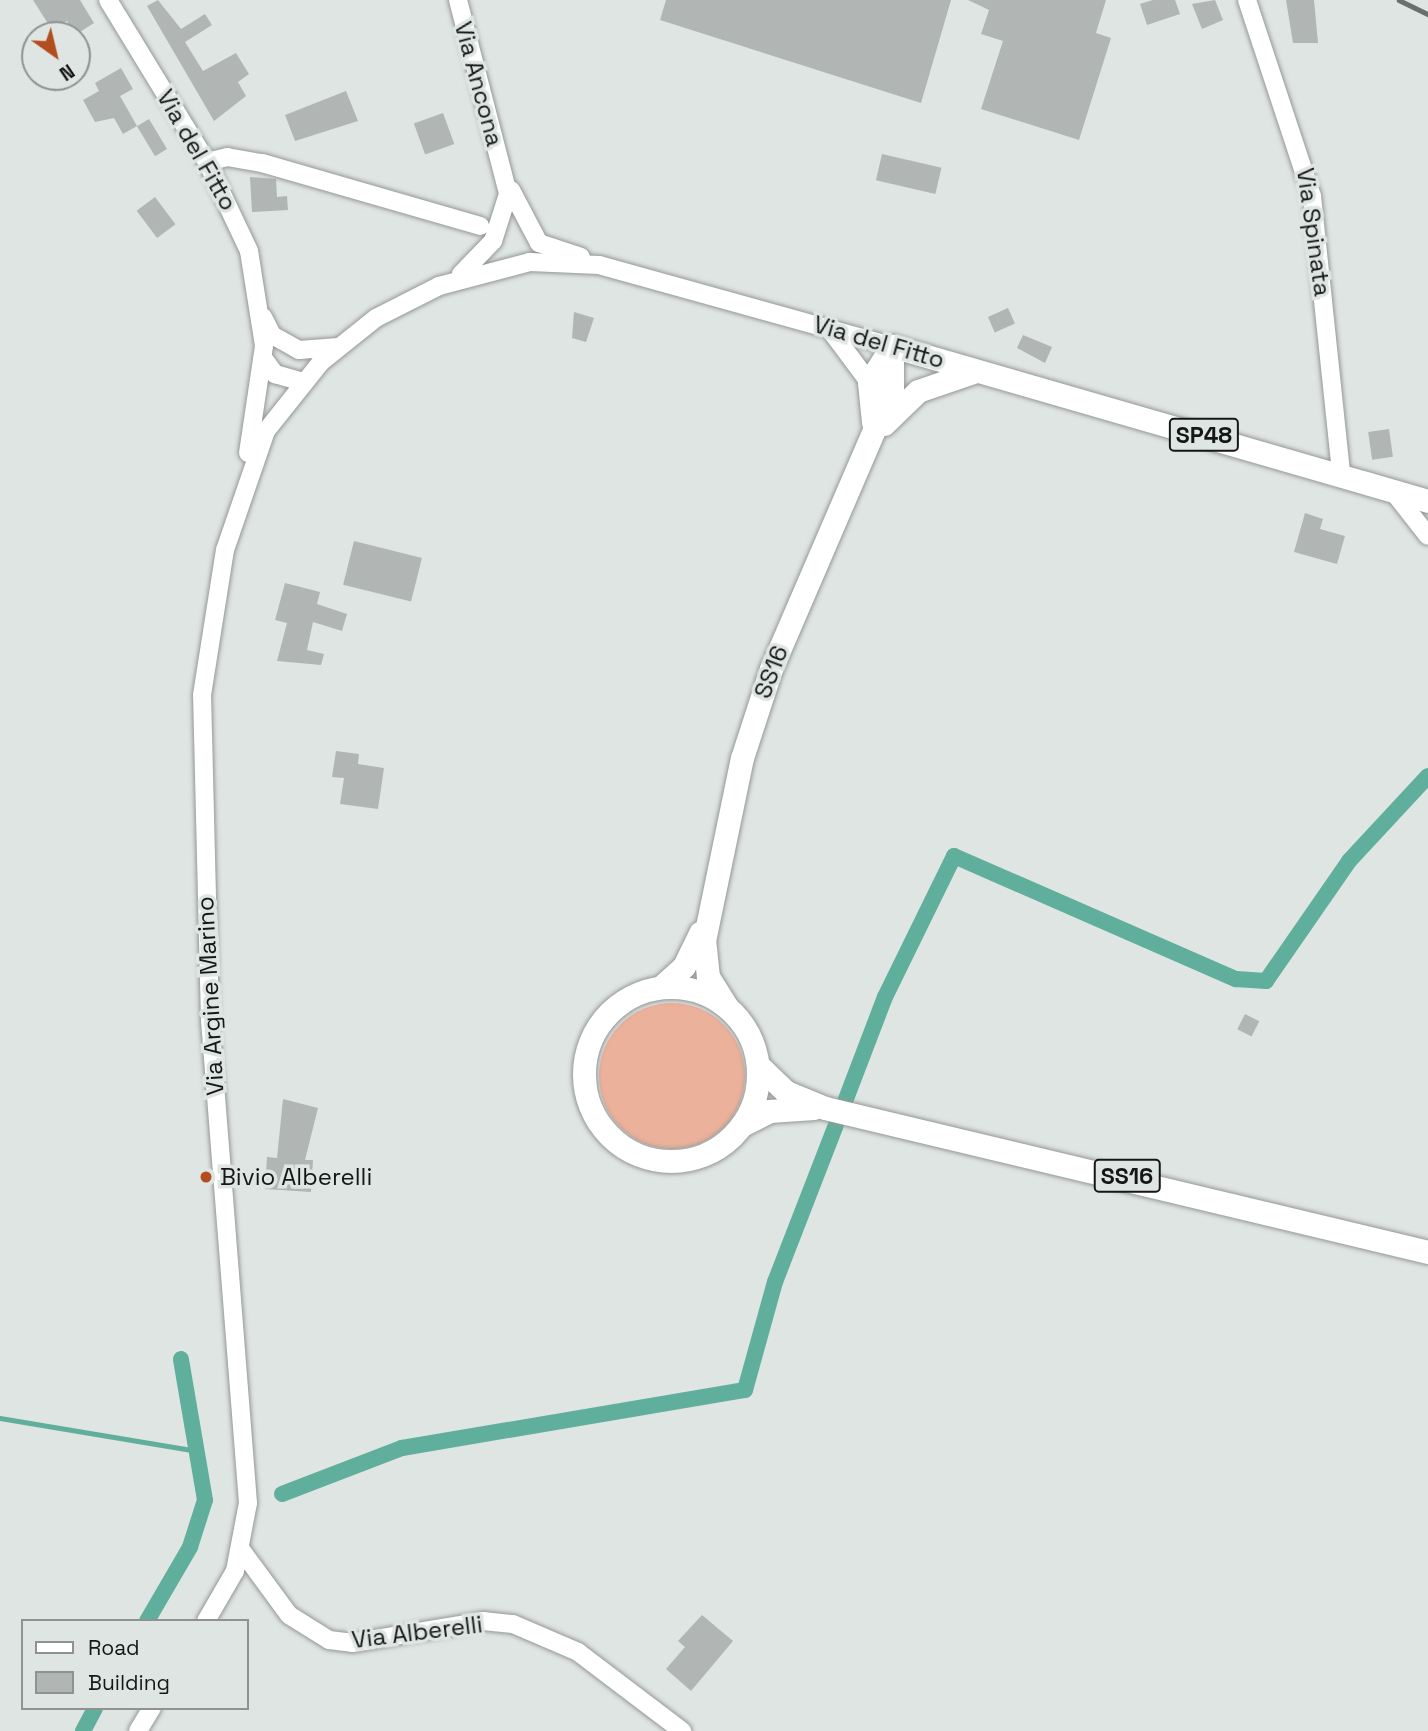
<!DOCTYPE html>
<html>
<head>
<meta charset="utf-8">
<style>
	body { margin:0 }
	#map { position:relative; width:1428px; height:1731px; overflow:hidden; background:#dfe5e3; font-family:"Space Grotesk",sans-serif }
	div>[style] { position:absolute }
	.green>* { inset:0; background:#ebb19b }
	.round { border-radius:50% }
	.stream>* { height:4.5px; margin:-2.25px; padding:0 2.25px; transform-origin:2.25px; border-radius:2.25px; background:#5faf9c }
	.canal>* { height:16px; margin:-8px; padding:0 8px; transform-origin:8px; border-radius:8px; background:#5faf9c }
	.building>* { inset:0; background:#b1b6b4; transform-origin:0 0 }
	.roads { filter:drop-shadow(0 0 2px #949897) drop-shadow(0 0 2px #949897) }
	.minor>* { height:18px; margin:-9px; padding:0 9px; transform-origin:9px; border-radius:9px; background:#fff }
	.major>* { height:23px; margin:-11.5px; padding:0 11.5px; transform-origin:11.5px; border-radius:11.5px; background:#fff }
	.major>.ring { margin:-11.5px; padding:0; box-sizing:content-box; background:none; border:23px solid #fff; border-radius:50% }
	.rail>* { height:4.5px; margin:-2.25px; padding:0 2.25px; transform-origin:2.25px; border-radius:2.25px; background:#6a6e6c }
	.dots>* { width:19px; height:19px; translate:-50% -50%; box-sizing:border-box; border:4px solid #dfe5e3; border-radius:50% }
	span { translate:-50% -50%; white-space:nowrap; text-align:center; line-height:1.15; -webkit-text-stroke:7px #dfe5e3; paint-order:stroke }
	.shield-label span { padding:2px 5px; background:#dfe5e3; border:2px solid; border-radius:5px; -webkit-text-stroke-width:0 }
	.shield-label { font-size:23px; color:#151716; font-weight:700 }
	.street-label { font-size:24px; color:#151716 }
	.poi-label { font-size:24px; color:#151716 }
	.left { translate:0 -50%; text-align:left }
	.legend { position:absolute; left:21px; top:1619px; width:228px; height:91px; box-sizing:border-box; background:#dfe5e3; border:2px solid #8e9391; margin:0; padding:9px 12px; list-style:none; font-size:21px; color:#151716 }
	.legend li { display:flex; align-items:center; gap:14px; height:35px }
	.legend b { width:35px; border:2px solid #8e9391 }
	.north { position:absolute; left:21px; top:21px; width:70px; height:70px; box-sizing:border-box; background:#dfe5e3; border:2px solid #8e9391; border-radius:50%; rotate:146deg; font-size:19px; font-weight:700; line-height:28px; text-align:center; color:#151716 }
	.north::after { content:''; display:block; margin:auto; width:24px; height:32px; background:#b24d20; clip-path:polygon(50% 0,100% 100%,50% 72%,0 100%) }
</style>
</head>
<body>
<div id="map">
	<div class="green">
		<i class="round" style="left:599px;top:1003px;width:146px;height:146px"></i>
	</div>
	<div class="stream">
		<i style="left:0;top:1418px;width:200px;rotate:9.5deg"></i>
	</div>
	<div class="canal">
		<i style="left:846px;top:1099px;width:109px;rotate:-69.1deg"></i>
		<i style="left:885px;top:997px;width:157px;rotate:-63.9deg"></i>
		<i style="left:954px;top:856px;width:308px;rotate:23.6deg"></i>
		<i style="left:1236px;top:979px;width:30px;rotate:4deg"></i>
		<i style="left:1266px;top:981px;width:146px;rotate:-55.3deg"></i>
		<i style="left:1349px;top:861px;width:116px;rotate:-47.1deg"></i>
		<i style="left:282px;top:1494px;width:129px;rotate:-21deg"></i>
		<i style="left:402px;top:1448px;width:348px;rotate:-9.6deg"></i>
		<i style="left:745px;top:1390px;width:112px;rotate:-74.5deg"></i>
		<i style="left:775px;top:1282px;width:168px;rotate:-68.8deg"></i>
		<i style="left:147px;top:1621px;width:86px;rotate:-59.8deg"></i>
		<i style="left:190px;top:1547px;width:49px;rotate:-72.3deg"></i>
		<i style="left:205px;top:1500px;width:143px;rotate:-99.7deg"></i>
		<i style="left:83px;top:1731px;width:26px;rotate:-62deg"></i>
	</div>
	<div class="building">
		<i style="clip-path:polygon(33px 0,80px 0,94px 23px,75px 35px,67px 21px,52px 30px)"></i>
		<i style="clip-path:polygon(158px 0,181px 29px,205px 14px,212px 25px,185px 42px,203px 71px,236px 53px,249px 74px,238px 82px,246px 96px,214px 121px,147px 6px)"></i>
		<i style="clip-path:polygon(666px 0,951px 0,921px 103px,660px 20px)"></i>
		<i style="clip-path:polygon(968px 0,1106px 0,1096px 33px,1111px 38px,1079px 140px,981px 109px,1003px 41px,981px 34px,989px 10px)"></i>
		<i style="clip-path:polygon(1153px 0,1175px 0,1180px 14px,1147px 25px,1140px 4px)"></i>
		<i style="clip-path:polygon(1215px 0,1223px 20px,1202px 29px,1192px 4px)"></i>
		<i style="clip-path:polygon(1286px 0,1314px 0,1318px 43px,1293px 43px)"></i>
		<i style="clip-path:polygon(121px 68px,133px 89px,120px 96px,137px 126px,123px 134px,114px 118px,95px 122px,83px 100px,99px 91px,95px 83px)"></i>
		<i style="clip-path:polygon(346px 91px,358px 121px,295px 141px,285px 115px)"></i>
		<i style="left:443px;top:113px;width:33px;height:31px;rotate:70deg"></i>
		<i style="left:149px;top:119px;width:35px;height:14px;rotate:59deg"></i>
		<i style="left:882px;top:154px;width:61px;height:27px;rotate:13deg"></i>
		<i style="clip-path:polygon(250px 177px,276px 179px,277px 197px,287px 196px,288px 210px,252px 212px)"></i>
		<i style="left:155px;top:197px;width:34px;height:23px;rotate:53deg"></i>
		<i style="left:1008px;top:308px;width:17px;height:22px;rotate:66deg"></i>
		<i style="clip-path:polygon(574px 312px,594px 318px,586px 342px,572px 338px)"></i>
		<i style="clip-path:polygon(1023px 335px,1052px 347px,1045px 363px,1017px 348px)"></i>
		<i style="left:1389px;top:429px;width:28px;height:21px;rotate:82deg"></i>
		<i style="clip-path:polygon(1305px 513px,1323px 519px,1320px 529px,1345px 536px,1337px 564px,1294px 552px)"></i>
		<i style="left:354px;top:541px;width:70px;height:45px;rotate:14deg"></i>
		<i style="clip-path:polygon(285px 583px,320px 592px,317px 604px,347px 614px,342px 631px,313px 622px,307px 650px,324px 654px,321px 665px,277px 661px,287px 623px,275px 620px)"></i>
		<i style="clip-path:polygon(336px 751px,359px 754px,358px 764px,384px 768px,378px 809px,340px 804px,344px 778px,332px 777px)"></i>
		<i style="left:1245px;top:1014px;width:16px;height:17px;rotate:27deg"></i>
		<i style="clip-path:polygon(283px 1099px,318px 1108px,305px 1160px,313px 1160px,311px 1192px,265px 1189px,267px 1157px,277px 1158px)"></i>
		<i style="clip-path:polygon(702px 1615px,733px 1641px,691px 1691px,666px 1669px,685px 1647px,678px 1641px)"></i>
	</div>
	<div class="roads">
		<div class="minor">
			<i style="left:108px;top:0;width:190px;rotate:58.6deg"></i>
			<i style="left:207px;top:162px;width:98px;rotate:64.7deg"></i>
			<i style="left:249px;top:251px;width:96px;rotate:81deg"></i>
			<i style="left:264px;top:346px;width:108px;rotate:98.5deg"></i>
			<i style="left:458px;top:0;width:200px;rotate:75.5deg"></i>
			<i style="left:508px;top:194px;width:49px;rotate:107.7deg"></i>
			<i style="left:493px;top:241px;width:46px;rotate:134.1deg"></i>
			<i style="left:1247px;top:0;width:206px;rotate:71.7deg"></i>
			<i style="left:1312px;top:196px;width:280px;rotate:84deg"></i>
			<i style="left:207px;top:162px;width:21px;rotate:-14deg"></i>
			<i style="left:227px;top:157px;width:36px;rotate:10deg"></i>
			<i style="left:262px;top:163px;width:227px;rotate:16.1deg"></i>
			<i style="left:511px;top:190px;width:60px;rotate:62.2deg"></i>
			<i style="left:539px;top:243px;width:44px;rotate:18.4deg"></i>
			<i style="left:263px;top:317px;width:20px;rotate:63deg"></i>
			<i style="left:272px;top:335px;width:31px;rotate:29deg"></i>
			<i style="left:299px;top:350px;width:40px;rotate:-4.3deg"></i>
			<i style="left:831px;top:331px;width:64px;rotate:53.3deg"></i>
			<i style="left:264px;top:359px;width:19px;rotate:54deg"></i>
			<i style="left:275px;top:374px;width:29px;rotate:16deg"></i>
			<i style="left:1392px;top:490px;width:58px;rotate:52deg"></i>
			<i style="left:242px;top:1551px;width:79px;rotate:53.7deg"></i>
			<i style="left:289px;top:1615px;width:47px;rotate:32deg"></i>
			<i style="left:329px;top:1640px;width:23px;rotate:7deg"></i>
			<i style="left:352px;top:1643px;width:133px;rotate:-9.5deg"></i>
			<i style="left:483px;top:1621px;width:30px;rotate:6deg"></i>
			<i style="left:513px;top:1624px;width:71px;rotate:23.3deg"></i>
			<i style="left:578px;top:1652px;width:131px;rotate:37.2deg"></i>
			<i style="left:206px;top:1621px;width:58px;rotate:-59.9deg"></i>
			<i style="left:235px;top:1571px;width:69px;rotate:-79.2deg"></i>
			<i style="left:248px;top:1503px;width:484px;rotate:-94.5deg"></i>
			<i style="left:210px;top:1020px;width:325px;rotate:-91.4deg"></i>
			<i style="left:202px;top:695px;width:147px;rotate:-81deg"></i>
			<i style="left:225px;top:550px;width:126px;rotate:-71deg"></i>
			<i style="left:266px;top:431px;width:88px;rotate:-51.4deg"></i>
			<i style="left:321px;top:362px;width:70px;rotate:-38.7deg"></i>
			<i style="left:376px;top:318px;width:71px;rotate:-26.9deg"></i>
			<i style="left:439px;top:286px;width:94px;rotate:-14.8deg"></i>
			<i style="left:530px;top:262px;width:69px;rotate:2.5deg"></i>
			<i style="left:599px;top:265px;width:304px;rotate:15.5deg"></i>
			<i style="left:138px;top:1731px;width:27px;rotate:-59deg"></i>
		</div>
		<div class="major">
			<i style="left:892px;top:346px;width:558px;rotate:16.13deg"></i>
			<i style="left:873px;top:422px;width:40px;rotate:-95.7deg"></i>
			<i style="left:869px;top:382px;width:43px;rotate:-57.4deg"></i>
			<i style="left:884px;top:424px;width:47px;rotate:-44.1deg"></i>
			<i style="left:918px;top:391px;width:61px;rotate:-19deg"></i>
			<i style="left:661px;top:987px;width:31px;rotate:-42deg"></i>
			<i style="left:684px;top:966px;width:37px;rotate:-64deg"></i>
			<i class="ring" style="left:584px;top:987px;width:151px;height:151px"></i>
			<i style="left:727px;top:1007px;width:36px;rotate:-122deg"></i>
			<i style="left:708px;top:977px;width:36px;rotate:-96deg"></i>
			<i style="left:704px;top:941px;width:187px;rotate:-78.3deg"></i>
			<i style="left:742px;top:758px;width:94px;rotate:-72deg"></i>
			<i style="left:771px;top:669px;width:306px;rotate:-66.7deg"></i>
			<i style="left:892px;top:388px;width:42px;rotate:-90deg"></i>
			<i style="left:758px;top:1065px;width:39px;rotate:44deg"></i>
			<i style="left:786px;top:1092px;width:42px;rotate:22.3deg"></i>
			<i style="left:825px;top:1108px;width:620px;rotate:13.43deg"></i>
			<i style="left:742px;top:1125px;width:30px;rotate:-27deg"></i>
			<i style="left:769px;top:1111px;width:45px;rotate:-3.8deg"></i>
		</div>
	</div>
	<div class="rail">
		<i style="left:1399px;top:0;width:32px;rotate:26deg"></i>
	</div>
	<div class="dots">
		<i style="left:206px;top:1177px;background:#b24d20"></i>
	</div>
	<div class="shield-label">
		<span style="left:1204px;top:435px">SP48</span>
		<span style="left:1127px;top:1176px">SS16</span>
	</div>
	<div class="street-label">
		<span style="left:479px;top:84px;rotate:75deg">Via Ancona</span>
		<span style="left:197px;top:150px;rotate:60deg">Via del Fitto</span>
		<span style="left:1314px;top:232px;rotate:82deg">Via Spinata</span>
		<span style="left:879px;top:342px;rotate:16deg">Via del Fitto</span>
		<span style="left:771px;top:672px;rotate:-69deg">SS16</span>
		<span style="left:210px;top:996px;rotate:-93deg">Via Argine Marino</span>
		<span style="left:417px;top:1632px;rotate:-7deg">Via Alberelli</span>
	</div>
	<div class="poi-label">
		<span class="left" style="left:220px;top:1177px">Bivio Alberelli</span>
	</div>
	<ul class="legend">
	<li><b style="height:9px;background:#fff"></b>Road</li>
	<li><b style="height:19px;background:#b1b6b4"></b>Building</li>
	</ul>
	<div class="north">N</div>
</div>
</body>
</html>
